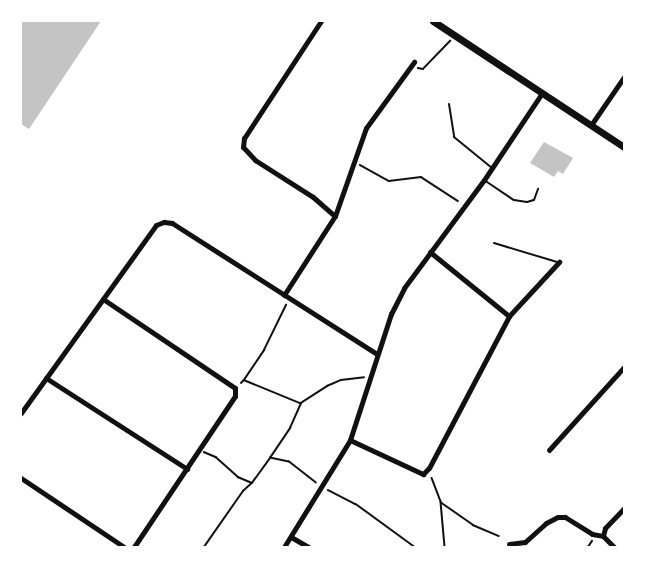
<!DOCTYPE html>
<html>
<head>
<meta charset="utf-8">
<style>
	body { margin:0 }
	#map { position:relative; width:645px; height:568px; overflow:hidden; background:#fff; font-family:"IBM Plex Sans",sans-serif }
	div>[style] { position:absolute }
	.building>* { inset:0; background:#c4c4c4 }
	.path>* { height:1.5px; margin:-0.75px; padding:0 0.75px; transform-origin:0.75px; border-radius:0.75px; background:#111 }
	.service>* { height:2px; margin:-1px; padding:0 1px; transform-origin:1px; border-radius:1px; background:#111 }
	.minor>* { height:5px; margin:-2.5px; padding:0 2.5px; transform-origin:2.5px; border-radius:2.5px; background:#111 }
	.secondary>* { height:7px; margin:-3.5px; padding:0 3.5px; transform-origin:3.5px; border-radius:3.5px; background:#111 }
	span { translate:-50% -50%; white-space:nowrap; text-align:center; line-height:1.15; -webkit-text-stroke:4.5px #fff; paint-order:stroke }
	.frame { position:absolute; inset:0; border:22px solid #fff; pointer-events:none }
</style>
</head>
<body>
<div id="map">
	<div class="building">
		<i style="clip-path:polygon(21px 21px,101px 21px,29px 129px,21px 124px)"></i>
		<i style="clip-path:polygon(544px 142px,573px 158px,563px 174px,558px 171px,554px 177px,530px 163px)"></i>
	</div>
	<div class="path">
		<i style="left:418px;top:68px;width:5px;rotate:11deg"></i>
		<i style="left:423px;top:69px;width:39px;rotate:-46deg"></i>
		<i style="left:360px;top:165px;width:33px;rotate:29deg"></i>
		<i style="left:389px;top:181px;width:32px;rotate:-7deg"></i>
		<i style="left:421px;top:177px;width:44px;rotate:33deg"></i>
		<i style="left:244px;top:380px;width:36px;rotate:-56deg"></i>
		<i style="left:264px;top:350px;width:50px;rotate:-63.9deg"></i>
		<i style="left:241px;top:383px;width:4px;rotate:-45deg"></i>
		<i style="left:244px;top:380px;width:61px;rotate:22.3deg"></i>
		<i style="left:204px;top:452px;width:13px;rotate:23deg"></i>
		<i style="left:216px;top:457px;width:30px;rotate:42deg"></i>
		<i style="left:238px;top:477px;width:15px;rotate:23deg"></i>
		<i style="left:252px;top:483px;width:31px;rotate:-54deg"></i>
		<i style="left:432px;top:478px;width:26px;rotate:69deg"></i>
		<i style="left:441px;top:502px;width:45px;rotate:84.9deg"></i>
		<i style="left:316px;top:483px;width:34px;rotate:-142deg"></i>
		<i style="left:289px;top:462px;width:19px;rotate:-168deg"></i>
		<i style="left:270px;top:458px;width:36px;rotate:-56deg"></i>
		<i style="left:290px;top:428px;width:27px;rotate:-66deg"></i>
		<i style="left:301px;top:403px;width:31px;rotate:-33deg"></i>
		<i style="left:327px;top:386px;width:15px;rotate:-23deg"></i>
		<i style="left:341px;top:380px;width:23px;rotate:-7deg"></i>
		<i style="left:328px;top:490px;width:31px;rotate:27deg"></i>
		<i style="left:356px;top:504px;width:73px;rotate:36.1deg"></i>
		<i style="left:442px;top:503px;width:38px;rotate:35deg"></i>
		<i style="left:473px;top:525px;width:28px;rotate:23deg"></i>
		<i style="left:204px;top:547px;width:68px;rotate:-55.1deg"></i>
		<i style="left:243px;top:491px;width:12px;rotate:-42deg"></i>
		<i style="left:588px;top:547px;width:7px;rotate:-56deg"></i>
	</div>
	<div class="service">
		<i style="left:449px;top:104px;width:33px;rotate:81deg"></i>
		<i style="left:454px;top:137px;width:49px;rotate:39.2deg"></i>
		<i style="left:484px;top:180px;width:36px;rotate:34deg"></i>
		<i style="left:514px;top:200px;width:13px;rotate:9deg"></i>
		<i style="left:527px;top:202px;width:7px;rotate:-16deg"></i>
		<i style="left:534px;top:200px;width:12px;rotate:-70deg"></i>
		<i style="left:494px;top:243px;width:66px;rotate:16.8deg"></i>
	</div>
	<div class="minor">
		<i style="left:321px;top:21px;width:140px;rotate:123.3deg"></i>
		<i style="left:244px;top:138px;width:9px;rotate:96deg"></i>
		<i style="left:243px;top:147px;width:18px;rotate:47deg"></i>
		<i style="left:255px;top:160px;width:69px;rotate:32.5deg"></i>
		<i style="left:313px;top:197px;width:29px;rotate:41deg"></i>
		<i style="left:591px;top:125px;width:58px;rotate:-55.5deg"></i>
		<i style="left:430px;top:252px;width:102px;rotate:39deg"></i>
		<i style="left:284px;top:295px;width:94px;rotate:-57.2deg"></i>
		<i style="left:335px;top:216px;width:93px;rotate:-70.6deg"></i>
		<i style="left:366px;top:128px;width:82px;rotate:-54deg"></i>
		<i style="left:103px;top:299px;width:159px;rotate:34deg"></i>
		<i style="left:235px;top:388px;width:8px;rotate:90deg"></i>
		<i style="left:235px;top:396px;width:182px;rotate:123.8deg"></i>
		<i style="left:46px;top:378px;width:168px;rotate:32.8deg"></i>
		<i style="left:21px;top:413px;width:231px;rotate:-54.3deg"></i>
		<i style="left:156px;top:225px;width:9px;rotate:-21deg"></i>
		<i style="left:164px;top:222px;width:8px;rotate:7deg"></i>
		<i style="left:172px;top:223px;width:243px;rotate:32.6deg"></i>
		<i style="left:350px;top:440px;width:81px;rotate:25deg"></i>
		<i style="left:423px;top:474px;width:8px;rotate:-45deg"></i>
		<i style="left:429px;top:468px;width:172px;rotate:-62.2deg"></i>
		<i style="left:509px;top:316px;width:74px;rotate:-47.2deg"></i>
		<i style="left:549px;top:450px;width:112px;rotate:-47.9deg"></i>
		<i style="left:21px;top:478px;width:124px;rotate:33.8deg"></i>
		<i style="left:291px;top:537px;width:20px;rotate:30deg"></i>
		<i style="left:509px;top:544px;width:16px;rotate:-7deg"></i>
		<i style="left:525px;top:542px;width:28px;rotate:-42deg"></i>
		<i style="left:546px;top:523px;width:13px;rotate:-27deg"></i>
		<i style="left:558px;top:517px;width:7px"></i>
		<i style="left:565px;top:517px;width:32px;rotate:32deg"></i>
		<i style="left:592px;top:534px;width:11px;rotate:10deg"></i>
		<i style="left:284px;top:547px;width:126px;rotate:-58.3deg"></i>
		<i style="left:350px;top:440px;width:133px;rotate:-72deg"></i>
		<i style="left:391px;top:314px;width:29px;rotate:-63deg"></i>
		<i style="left:404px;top:288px;width:134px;rotate:-53.5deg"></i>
		<i style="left:484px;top:180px;width:105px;rotate:-56.3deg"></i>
		<i style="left:614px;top:547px;width:16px;rotate:-135deg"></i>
		<i style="left:603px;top:536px;width:8px;rotate:-76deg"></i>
		<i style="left:605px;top:528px;width:28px;rotate:-46deg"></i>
	</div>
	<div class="secondary">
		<i style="left:433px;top:21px;width:229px;rotate:33.4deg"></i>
	</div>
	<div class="frame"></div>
</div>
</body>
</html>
